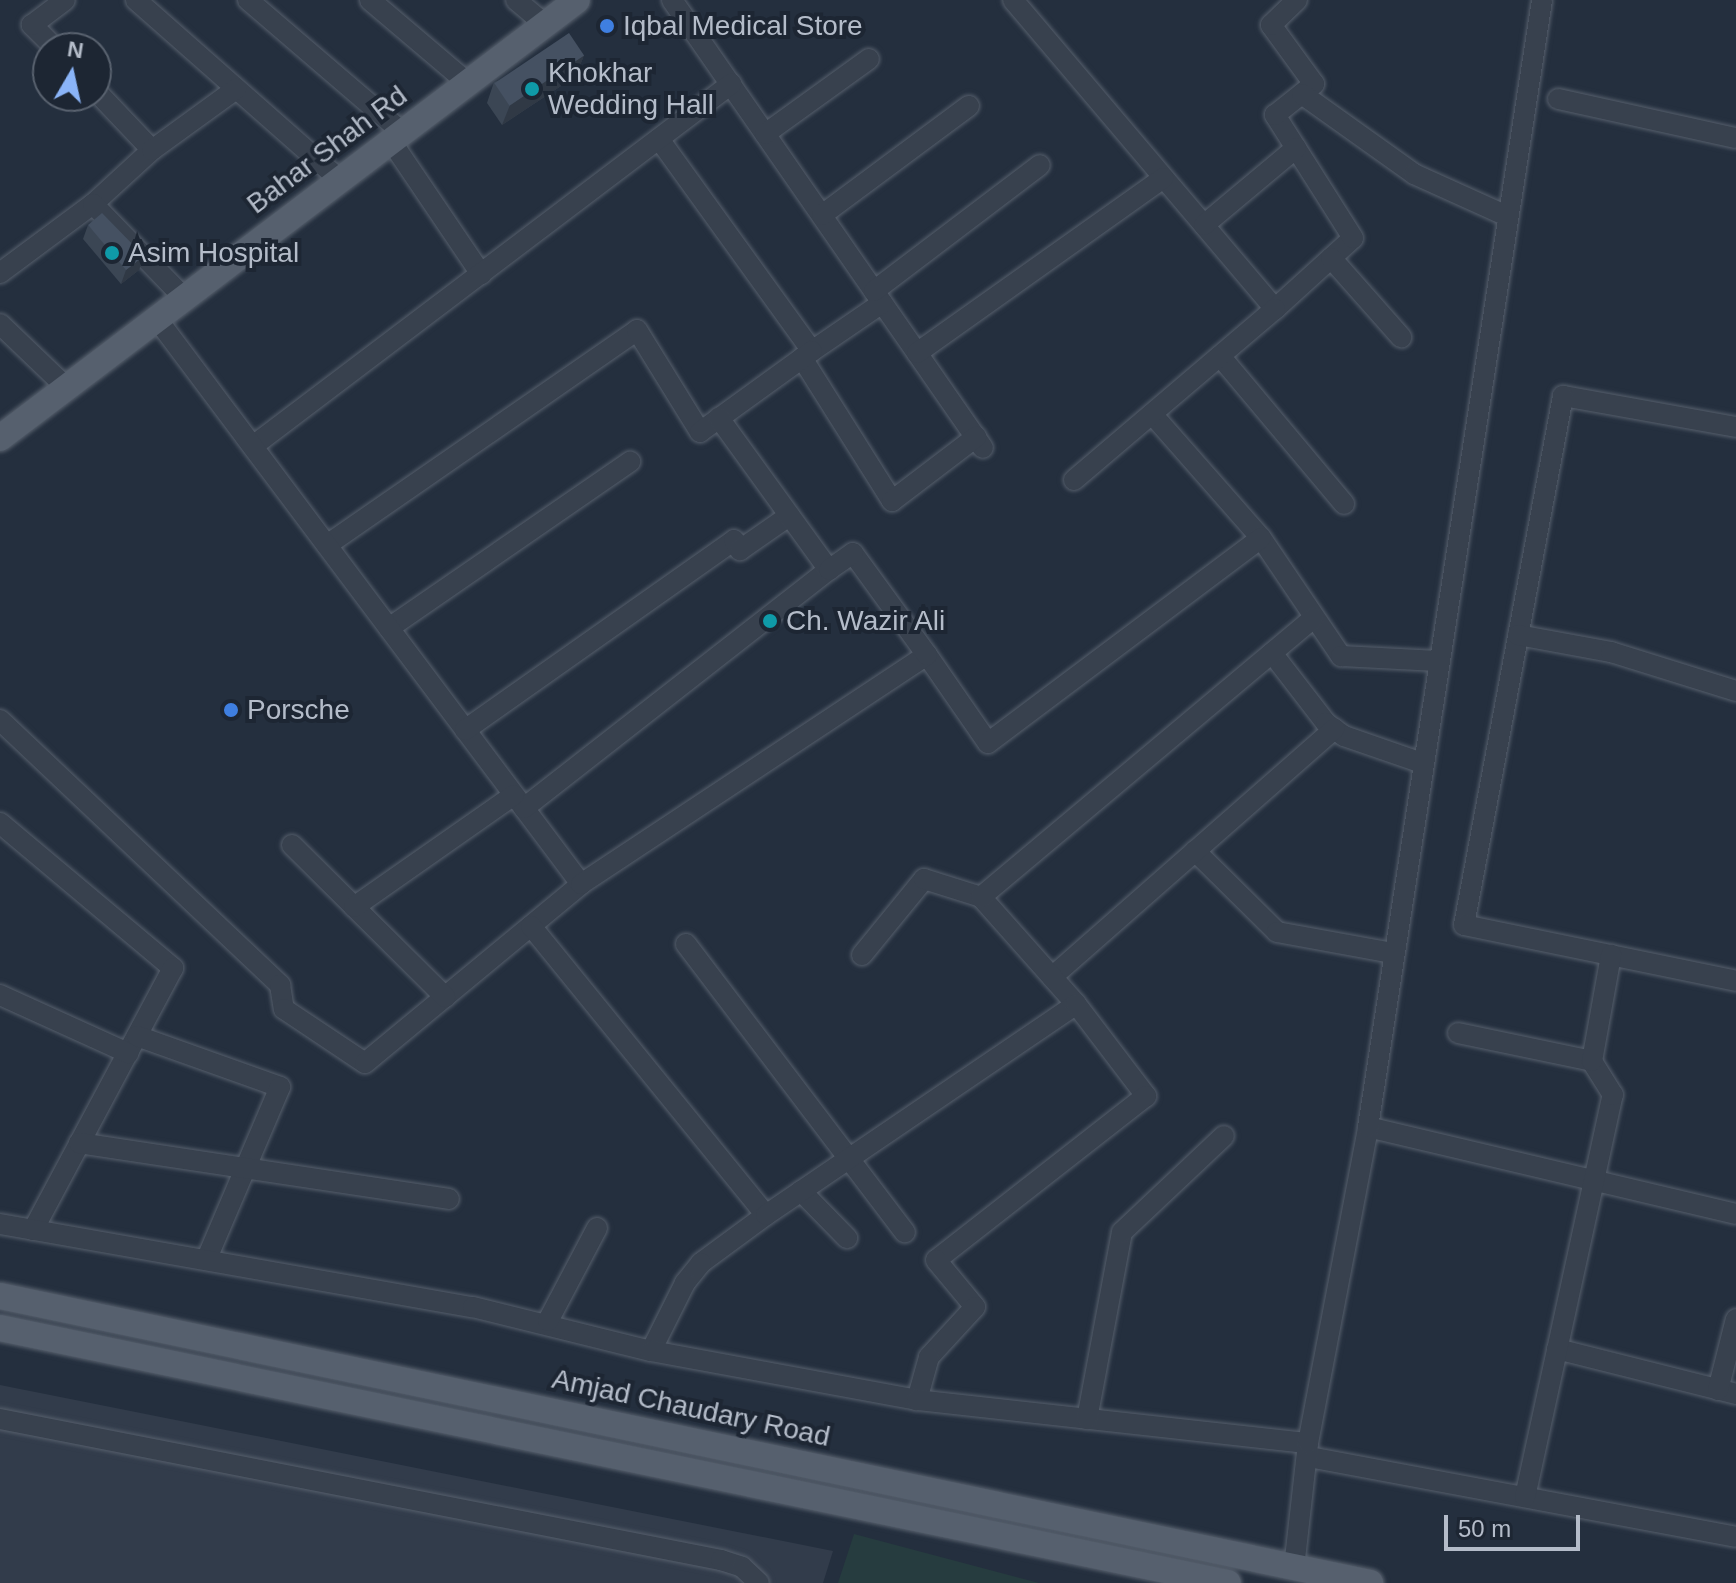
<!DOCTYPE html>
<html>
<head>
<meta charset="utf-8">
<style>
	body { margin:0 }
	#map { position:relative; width:1736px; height:1583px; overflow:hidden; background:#242f3e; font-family:Helvetica,sans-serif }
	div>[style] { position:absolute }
	.airport>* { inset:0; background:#323c4b }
	.green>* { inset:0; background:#263c3f }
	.roads { filter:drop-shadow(0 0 2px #565f6c) drop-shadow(0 0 2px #565f6c) }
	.minor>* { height:20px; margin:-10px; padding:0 10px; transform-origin:10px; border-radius:10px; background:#38414e }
	.major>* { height:26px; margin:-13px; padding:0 13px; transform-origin:13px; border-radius:13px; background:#56606e }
	.wall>* { inset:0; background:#3b4654 }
	.shaded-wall>* { inset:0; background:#303945 }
	.building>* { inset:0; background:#455162; transform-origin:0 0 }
	.dots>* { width:22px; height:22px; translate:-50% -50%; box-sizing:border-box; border:4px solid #1d2633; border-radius:50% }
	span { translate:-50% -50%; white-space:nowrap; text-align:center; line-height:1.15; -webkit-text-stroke:8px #1d2633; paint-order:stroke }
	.poi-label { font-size:28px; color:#b4bcc9 }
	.left { translate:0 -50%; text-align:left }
	.street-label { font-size:28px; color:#b4bcc9 }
	.north { position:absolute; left:32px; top:32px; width:80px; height:80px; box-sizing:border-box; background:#1d2633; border:2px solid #59626f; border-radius:50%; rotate:9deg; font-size:22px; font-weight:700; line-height:32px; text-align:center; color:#b4bcc9 }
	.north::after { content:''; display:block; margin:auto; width:28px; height:36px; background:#8ab4f8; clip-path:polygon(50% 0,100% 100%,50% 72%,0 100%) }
	.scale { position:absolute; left:1444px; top:1515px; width:136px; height:36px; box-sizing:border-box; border:4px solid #b4bcc9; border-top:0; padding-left:10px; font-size:24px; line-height:28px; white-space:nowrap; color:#b4bcc9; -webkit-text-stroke:6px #1d2633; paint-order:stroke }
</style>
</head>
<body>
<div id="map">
	<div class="airport">
		<i style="clip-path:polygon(0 1385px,833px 1551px,823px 1583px,0 1583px)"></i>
	</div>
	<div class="green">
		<i style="clip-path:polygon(854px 1534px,1039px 1583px,838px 1583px)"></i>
	</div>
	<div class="roads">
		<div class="minor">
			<i style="left:136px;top:0;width:272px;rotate:41.4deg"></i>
			<i style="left:248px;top:0;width:203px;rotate:40.6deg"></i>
			<i style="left:370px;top:0;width:128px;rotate:40.3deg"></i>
			<i style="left:516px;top:0;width:38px;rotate:40deg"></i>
			<i style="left:672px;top:0;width:545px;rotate:55.23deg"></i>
			<i style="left:1013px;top:0;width:405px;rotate:49.7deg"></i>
			<i style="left:1275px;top:309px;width:105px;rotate:-42.3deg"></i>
			<i style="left:1353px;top:238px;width:146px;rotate:-122.4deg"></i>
			<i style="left:1275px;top:115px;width:50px;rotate:-38.5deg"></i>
			<i style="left:1314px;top:84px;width:73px;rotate:-126.1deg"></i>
			<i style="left:1271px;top:25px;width:36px;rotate:-44deg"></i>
			<i style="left:55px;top:48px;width:33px;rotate:-135deg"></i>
			<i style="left:32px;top:25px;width:41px;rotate:-37.1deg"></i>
			<i style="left:96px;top:91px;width:81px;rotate:46.5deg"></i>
			<i style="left:1302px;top:94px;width:138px;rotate:35.5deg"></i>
			<i style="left:1414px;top:174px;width:102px;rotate:24.3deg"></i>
			<i style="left:1558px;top:99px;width:182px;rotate:12.4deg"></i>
			<i style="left:765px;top:134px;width:128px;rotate:-35.8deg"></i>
			<i style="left:659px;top:139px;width:261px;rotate:54.2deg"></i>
			<i style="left:812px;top:351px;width:85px;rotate:-34.4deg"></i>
			<i style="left:391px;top:141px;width:161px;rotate:55.9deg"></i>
			<i style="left:93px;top:204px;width:80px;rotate:-42.5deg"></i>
			<i style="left:152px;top:150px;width:104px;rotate:-36deg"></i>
			<i style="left:822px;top:215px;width:183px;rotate:-36.6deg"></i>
			<i style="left:1204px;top:225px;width:120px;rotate:-39.9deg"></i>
			<i style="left:1331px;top:258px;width:106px;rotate:48.5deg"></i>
			<i style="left:0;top:273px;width:116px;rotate:-36.6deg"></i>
			<i style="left:93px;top:204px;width:131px;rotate:45.9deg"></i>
			<i style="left:874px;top:291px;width:208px;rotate:-37.2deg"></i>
			<i style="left:0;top:324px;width:93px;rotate:43.7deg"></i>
			<i style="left:917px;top:353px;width:302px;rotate:-35.4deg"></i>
			<i style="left:1220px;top:356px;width:193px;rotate:50deg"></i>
			<i style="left:802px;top:358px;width:169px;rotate:57.8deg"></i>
			<i style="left:892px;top:501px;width:106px;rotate:-37.3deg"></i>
			<i style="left:1152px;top:414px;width:165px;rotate:48.7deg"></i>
			<i style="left:1261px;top:538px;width:143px;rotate:55.9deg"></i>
			<i style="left:1341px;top:656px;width:97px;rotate:3deg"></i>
			<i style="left:1736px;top:427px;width:176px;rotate:-169.8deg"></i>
			<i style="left:1563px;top:396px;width:538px;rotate:100.6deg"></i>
			<i style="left:1464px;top:925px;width:278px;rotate:11.6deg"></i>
			<i style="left:253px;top:446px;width:600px;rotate:-37.14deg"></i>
			<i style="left:1074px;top:480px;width:264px;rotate:-40.4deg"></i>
			<i style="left:327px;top:545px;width:377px;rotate:-34.7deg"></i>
			<i style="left:637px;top:330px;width:120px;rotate:58.3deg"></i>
			<i style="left:700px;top:432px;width:138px;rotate:-35.9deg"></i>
			<i style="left:389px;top:628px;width:293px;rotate:-34.6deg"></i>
			<i style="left:1518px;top:635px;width:95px;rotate:10.4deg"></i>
			<i style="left:1611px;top:652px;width:131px;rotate:17.3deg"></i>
			<i style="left:1272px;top:653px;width:88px;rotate:52.4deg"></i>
			<i style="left:1326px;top:723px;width:22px;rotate:36deg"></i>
			<i style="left:1344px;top:736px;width:83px;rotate:19.1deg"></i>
			<i style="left:927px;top:655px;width:107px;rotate:55.3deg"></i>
			<i style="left:988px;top:743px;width:341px;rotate:-36.9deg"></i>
			<i style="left:0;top:720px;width:386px;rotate:43.4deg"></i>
			<i style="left:280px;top:985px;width:24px;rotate:81deg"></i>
			<i style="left:284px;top:1009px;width:97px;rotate:33.7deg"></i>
			<i style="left:365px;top:1063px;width:281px;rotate:-39.6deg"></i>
			<i style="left:581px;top:884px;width:706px;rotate:-126.89deg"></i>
			<i style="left:465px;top:730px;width:329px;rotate:-35.2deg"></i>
			<i style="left:734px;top:540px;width:12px;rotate:59deg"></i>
			<i style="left:740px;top:550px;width:60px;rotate:-34.8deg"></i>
			<i style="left:524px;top:808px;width:387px;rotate:-38deg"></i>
			<i style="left:829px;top:570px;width:188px;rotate:-125.9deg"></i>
			<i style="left:0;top:823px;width:226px;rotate:40deg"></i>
			<i style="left:173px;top:968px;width:297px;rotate:118.1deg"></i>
			<i style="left:292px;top:845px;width:216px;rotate:44.8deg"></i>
			<i style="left:1195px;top:851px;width:115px;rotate:44.6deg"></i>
			<i style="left:1277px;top:932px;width:118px;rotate:10.3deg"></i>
			<i style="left:581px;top:884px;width:415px;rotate:-33.5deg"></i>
			<i style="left:927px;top:655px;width:126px;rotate:-126deg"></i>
			<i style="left:853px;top:553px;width:29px;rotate:145deg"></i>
			<i style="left:354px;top:907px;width:195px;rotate:-35deg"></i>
			<i style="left:531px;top:926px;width:372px;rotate:50.9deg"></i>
			<i style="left:766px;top:1215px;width:81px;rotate:143.6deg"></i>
			<i style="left:701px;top:1263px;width:26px;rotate:129deg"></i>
			<i style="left:685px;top:1283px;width:76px;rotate:116.6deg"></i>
			<i style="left:686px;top:944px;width:362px;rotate:52.8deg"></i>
			<i style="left:862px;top:955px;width:98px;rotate:-50.8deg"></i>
			<i style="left:924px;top:879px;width:60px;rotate:17.5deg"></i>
			<i style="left:1052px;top:977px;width:376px;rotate:-41.3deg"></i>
			<i style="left:0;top:995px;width:141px;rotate:24.4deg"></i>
			<i style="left:1076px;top:1004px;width:143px;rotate:-131.6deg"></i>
			<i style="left:981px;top:897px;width:434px;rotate:-40deg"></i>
			<i style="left:1458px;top:1033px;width:137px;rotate:11.8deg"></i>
			<i style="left:137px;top:1036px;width:152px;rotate:19.6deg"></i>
			<i style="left:280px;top:1087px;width:186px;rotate:113.1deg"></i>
			<i style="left:1368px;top:1127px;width:378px;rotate:13.3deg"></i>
			<i style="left:79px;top:1143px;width:374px;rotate:8.6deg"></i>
			<i style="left:801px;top:1191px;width:66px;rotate:45.6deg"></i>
			<i style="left:766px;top:1215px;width:375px;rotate:-34.2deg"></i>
			<i style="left:1076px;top:1004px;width:116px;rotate:52.7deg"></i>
			<i style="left:1146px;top:1096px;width:266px;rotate:142deg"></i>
			<i style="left:936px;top:1260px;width:61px;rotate:50.3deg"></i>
			<i style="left:975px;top:1307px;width:68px;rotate:132.6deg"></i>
			<i style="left:929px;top:1357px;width:45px;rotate:105.6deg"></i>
			<i style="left:0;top:1224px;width:480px;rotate:10deg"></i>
			<i style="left:473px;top:1307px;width:183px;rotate:13.9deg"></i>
			<i style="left:651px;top:1351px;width:270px;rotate:10.4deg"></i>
			<i style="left:917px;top:1400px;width:393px;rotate:6.3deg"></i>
			<i style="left:548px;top:1321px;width:105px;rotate:-62.2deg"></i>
			<i style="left:1557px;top:1349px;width:185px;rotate:14.1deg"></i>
			<i style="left:1718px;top:1390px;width:73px;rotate:-75.8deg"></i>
			<i style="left:0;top:1419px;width:735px;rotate:11.07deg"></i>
			<i style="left:721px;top:1560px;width:22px;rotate:18deg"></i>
			<i style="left:742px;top:1567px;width:23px;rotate:43deg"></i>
			<i style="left:1087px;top:1419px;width:190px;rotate:-79.4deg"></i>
			<i style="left:1122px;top:1232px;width:140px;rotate:-43.3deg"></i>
			<i style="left:1309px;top:1457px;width:434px;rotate:10.6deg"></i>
			<i style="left:1525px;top:1497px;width:412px;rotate:-77.7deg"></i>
			<i style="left:1613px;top:1095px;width:40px;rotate:-122deg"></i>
			<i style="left:1592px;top:1061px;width:108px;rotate:-79.8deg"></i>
			<i style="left:1294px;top:1568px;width:126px;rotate:-83.6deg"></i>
			<i style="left:1308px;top:1443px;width:322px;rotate:-79.2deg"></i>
			<i style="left:1368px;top:1127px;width:1140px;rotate:-81.22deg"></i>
		</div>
		<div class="major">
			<i style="left:0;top:438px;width:724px;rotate:-37.2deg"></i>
			<i style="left:0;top:1296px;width:1400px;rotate:11.83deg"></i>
			<i style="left:0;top:1328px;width:1254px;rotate:11.73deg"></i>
		</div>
	</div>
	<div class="wall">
		<i style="clip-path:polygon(584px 55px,576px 76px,502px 125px,487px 103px,494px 82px)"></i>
		<i style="clip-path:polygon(88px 225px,139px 270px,121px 284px,83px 239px)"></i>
	</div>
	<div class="shaded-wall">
		<i style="clip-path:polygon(584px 55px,576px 76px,502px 125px,510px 105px)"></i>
		<i style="clip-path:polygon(144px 256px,139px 270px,121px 284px,126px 270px)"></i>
	</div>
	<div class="building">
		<i style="left:569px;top:33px;width:27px;height:90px;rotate:56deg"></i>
		<i style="clip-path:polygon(102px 213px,144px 256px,126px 270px,88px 225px)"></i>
	</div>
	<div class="dots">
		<i style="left:607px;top:26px;background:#3f7fe0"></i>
		<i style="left:532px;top:89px;background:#0f9aa8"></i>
		<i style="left:112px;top:253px;background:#0f9aa8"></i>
		<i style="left:770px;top:621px;background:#0f9aa8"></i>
		<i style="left:231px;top:710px;background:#3f7fe0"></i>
	</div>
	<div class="poi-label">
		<span class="left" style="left:623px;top:26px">Iqbal Medical Store</span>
		<span class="left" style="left:548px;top:89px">Khokhar<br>Wedding Hall</span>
		<span class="left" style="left:128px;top:253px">Asim Hospital</span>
		<span class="left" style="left:786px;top:621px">Ch. Wazir Ali</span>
		<span class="left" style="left:247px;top:710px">Porsche</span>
	</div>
	<div class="street-label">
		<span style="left:327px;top:150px;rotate:-37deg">Bahar Shah Rd</span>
		<span style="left:691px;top:1408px;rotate:12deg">Amjad Chaudary Road</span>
	</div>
	<div class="north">N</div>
	<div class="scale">50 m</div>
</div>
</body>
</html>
